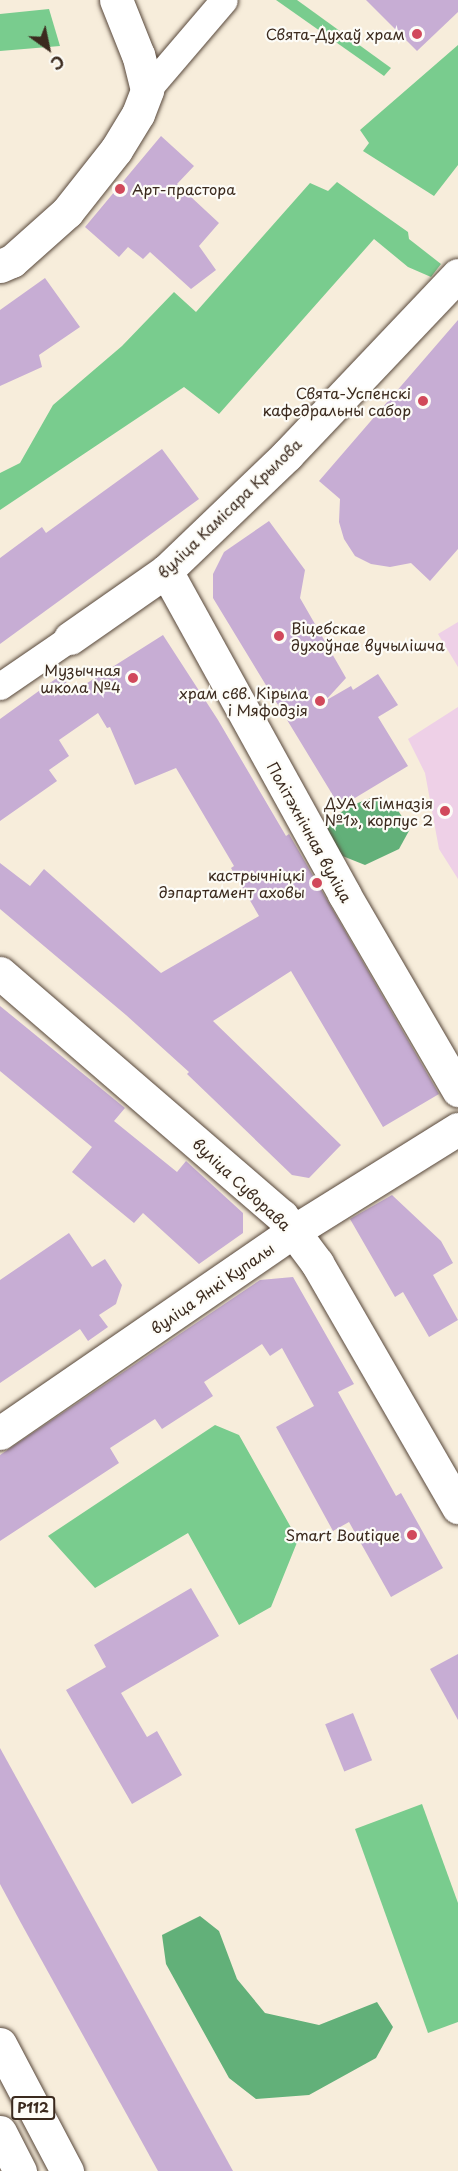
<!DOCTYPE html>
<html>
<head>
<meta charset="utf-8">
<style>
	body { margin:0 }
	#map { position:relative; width:458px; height:2171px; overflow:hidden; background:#f7eddb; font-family:"Playpen Sans",sans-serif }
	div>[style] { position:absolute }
	.built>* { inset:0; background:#eed0e7 }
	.green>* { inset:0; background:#79cc8e }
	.forest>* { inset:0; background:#62b079 }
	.building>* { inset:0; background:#c7add4; transform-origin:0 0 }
	.roads { filter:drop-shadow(0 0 2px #57473a) drop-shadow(0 0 2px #57473a) }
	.pedestrian>* { height:27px; margin:-13.5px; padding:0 13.5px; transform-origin:13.5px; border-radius:13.5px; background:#fff }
	.minor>* { height:33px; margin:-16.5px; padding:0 16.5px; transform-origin:16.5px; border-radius:16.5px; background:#fff }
	.primary>* { height:33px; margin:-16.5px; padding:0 16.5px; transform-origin:16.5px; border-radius:16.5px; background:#fff }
	.dots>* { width:16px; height:16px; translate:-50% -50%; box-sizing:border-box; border:3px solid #fdfcf7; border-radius:50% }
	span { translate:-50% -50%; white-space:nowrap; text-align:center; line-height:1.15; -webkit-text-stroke:4.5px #fdfcf7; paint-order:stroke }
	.shield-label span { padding:2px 4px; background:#fdfcf7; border:2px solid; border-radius:4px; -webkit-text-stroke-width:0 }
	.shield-label { font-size:14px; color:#3b2a1e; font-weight:700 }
	.poi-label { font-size:15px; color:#3b2a1e }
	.right { translate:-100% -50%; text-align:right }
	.left { translate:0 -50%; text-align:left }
	.street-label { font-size:15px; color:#3b2a1e }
	.north { position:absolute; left:18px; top:18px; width:60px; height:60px; -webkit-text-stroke:4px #fdfcf7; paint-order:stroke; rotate:147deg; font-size:16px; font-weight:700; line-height:24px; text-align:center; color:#3b2a1e }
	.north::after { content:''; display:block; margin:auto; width:21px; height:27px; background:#3b2a1e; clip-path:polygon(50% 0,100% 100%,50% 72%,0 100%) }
</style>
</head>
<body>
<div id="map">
	<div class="built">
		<i style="clip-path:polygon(458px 622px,458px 667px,438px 634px)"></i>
		<i style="clip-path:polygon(458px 707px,458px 879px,439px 849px,425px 773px,408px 739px)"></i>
	</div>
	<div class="green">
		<i style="clip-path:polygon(276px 0,297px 0,391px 68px,384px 76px)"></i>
		<i style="clip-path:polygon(49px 9px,60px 46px,0 51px,0 14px)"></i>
		<i style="clip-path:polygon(458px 45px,458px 165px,434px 196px,363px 151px,369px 143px,360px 130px)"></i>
		<i style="clip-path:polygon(337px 182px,408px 232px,409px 239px,441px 264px,431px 277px,408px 267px,374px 239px,219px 414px,184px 387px,0 510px,0 473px,20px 463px,53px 405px,122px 346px,174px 292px,196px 312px,310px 183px,328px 191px)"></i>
		<i style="clip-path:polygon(215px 1425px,239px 1435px,298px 1540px,271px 1607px,239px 1625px,188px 1533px,95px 1588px,48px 1536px)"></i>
		<i style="clip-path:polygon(422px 1804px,458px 1903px,458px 2022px,428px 2033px,355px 1829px)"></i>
	</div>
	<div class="forest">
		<i style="clip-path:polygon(371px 798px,397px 809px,410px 829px,399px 849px,365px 865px,340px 855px,327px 833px,330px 820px,350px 806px)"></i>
		<i style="clip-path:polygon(200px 1916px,219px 1931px,237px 1979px,265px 2013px,319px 2025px,377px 2002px,393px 2027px,376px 2058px,309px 2095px,256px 2099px,229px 2078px,166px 1964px,162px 1935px)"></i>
	</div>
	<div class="building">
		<i style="clip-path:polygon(366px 0,458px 0,458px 12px,417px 51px)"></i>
		<i style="clip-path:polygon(161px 136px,194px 166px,177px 184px,219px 223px,199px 246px,216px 270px,191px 289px,150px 252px,143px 259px,128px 247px,119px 257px,85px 227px)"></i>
		<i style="clip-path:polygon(45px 278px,80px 327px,39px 355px,42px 367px,0 386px,0 310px)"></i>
		<i style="clip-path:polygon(458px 320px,458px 549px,430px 581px,411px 563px,390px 567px,371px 564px,355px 556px,344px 539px,339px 522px,340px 499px,319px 481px)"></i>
		<i style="clip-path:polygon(162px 449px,199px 499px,0 644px,0 558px,42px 527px,46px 533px)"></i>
		<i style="clip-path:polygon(269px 521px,305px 570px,300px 598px,346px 678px,325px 701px,351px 686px,353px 690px,378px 674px,398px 705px,378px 717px,408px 766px,340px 807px,213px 598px,213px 574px,224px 552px)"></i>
		<i style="clip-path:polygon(163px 635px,218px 720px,286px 836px,289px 834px,439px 1094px,383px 1127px,291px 971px,213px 1021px,341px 1145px,309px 1178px,292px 1175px,187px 1074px,189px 1072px,126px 1015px,0 909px,0 863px,30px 886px,44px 869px,161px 973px,259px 916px,231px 868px,234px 866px,176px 768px,135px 785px,110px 727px,107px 728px,98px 713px,59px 740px,69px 756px,49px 770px,57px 781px,0 821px,0 719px,61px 675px,73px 692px)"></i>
		<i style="clip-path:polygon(0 1006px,125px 1108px,114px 1121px,177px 1172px,186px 1161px,243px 1213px,243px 1233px,199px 1264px,143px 1213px,134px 1223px,72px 1172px,92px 1147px,0 1071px)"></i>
		<i style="clip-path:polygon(392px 1195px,441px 1241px,453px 1263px,433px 1275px,458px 1320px,429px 1337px,403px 1292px,395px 1297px,350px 1219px)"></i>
		<i style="clip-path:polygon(69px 1233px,92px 1267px,105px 1259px,122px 1285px,116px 1304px,99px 1315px,108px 1327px,88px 1341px,80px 1329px,0 1383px,0 1280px)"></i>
		<i style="clip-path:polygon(293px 1277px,354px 1384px,338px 1392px,396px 1496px,401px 1493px,443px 1568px,391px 1597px,349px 1522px,333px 1531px,276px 1427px,314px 1406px,282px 1348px,270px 1356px,262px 1344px,204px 1382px,213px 1396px,162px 1429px,155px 1419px,110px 1448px,119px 1463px,0 1541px,0 1455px,260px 1280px)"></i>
		<i style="clip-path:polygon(191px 1588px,219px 1636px,121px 1693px,147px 1737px,157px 1731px,182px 1775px,132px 1804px,66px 1690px,106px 1667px,94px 1645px)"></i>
		<i style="clip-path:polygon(458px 1654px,458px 1720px,430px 1669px)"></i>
		<i style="left:353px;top:1713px;width:51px;height:30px;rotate:68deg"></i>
		<i style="clip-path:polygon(0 1748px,42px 1824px,233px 2171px,158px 2171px,21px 1923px,0 1884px)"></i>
	</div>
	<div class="roads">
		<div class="pedestrian">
			<i style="left:147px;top:90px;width:118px;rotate:-49.5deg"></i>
			<i style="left:0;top:686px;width:85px;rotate:-34.4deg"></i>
		</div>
		<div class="minor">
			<i style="left:0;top:266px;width:13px;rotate:-23deg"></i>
			<i style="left:12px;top:261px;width:74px;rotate:-41.7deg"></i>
			<i style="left:67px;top:212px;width:79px;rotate:-51.7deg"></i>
			<i style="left:116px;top:150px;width:42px;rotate:-58.6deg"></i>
			<i style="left:138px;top:114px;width:26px;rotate:-69deg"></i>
			<i style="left:147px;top:90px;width:36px;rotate:-104deg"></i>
			<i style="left:138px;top:55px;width:59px;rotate:-111.8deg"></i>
			<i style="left:166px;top:571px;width:369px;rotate:61.1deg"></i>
			<i style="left:344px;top:894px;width:227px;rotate:59.8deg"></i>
			<i style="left:70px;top:638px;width:117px;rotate:-34.9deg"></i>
			<i style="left:166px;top:571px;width:168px;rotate:-43.8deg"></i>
			<i style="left:287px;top:455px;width:248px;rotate:-46.5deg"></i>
			<i style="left:0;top:973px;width:372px;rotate:40.8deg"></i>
			<i style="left:282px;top:1216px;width:59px;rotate:53.3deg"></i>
			<i style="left:317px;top:1263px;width:282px;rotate:60deg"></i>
			<i style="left:0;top:1433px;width:357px;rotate:-34.5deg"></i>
			<i style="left:294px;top:1231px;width:193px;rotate:-31.9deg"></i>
		</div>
		<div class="primary">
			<i style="left:0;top:2044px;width:144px;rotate:62.2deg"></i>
			<i style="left:0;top:2132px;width:44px;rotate:62.9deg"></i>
		</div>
	</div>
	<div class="dots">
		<i style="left:417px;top:34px;background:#d1495b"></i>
		<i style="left:120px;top:189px;background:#d1495b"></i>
		<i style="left:423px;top:401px;background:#d1495b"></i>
		<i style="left:279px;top:636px;background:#d1495b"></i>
		<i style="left:133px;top:678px;background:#d1495b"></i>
		<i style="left:320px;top:701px;background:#d1495b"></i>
		<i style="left:445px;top:811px;background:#d1495b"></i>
		<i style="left:317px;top:883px;background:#d1495b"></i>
		<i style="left:412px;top:1535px;background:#d1495b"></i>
	</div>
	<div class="shield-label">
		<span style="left:33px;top:2108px">Р112</span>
	</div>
	<div class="poi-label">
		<span class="right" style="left:405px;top:34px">Свята-Духаў храм</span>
		<span class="left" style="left:132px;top:189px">Арт-прастора</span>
		<span class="right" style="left:411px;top:401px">Свята-Успенскі<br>кафедральны сабор</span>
		<span class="left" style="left:291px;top:636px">Віцебскае<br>духоўнае вучылішча</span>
		<span class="right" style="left:121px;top:678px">Музычная<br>школа №4</span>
		<span class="right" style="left:308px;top:701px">храм свв. Кірыла<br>і Мяфодзія</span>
		<span class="right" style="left:433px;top:811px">ДУА «Гімназія<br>№1», корпус 2</span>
		<span class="right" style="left:305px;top:883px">кастрычніцкі<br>дэпартамент аховы</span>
		<span class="right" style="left:400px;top:1535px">Smart Boutique</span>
	</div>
	<div class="street-label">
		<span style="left:229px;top:508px;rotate:-44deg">вуліца Камісара Крылова</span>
		<span style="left:310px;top:832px;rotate:61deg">Політэхнічная вуліца</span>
		<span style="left:242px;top:1184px;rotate:43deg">вуліца Суворава</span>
		<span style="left:212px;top:1288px;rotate:-35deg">вуліца Янкі Купалы</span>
	</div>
	<div class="north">С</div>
</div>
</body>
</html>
